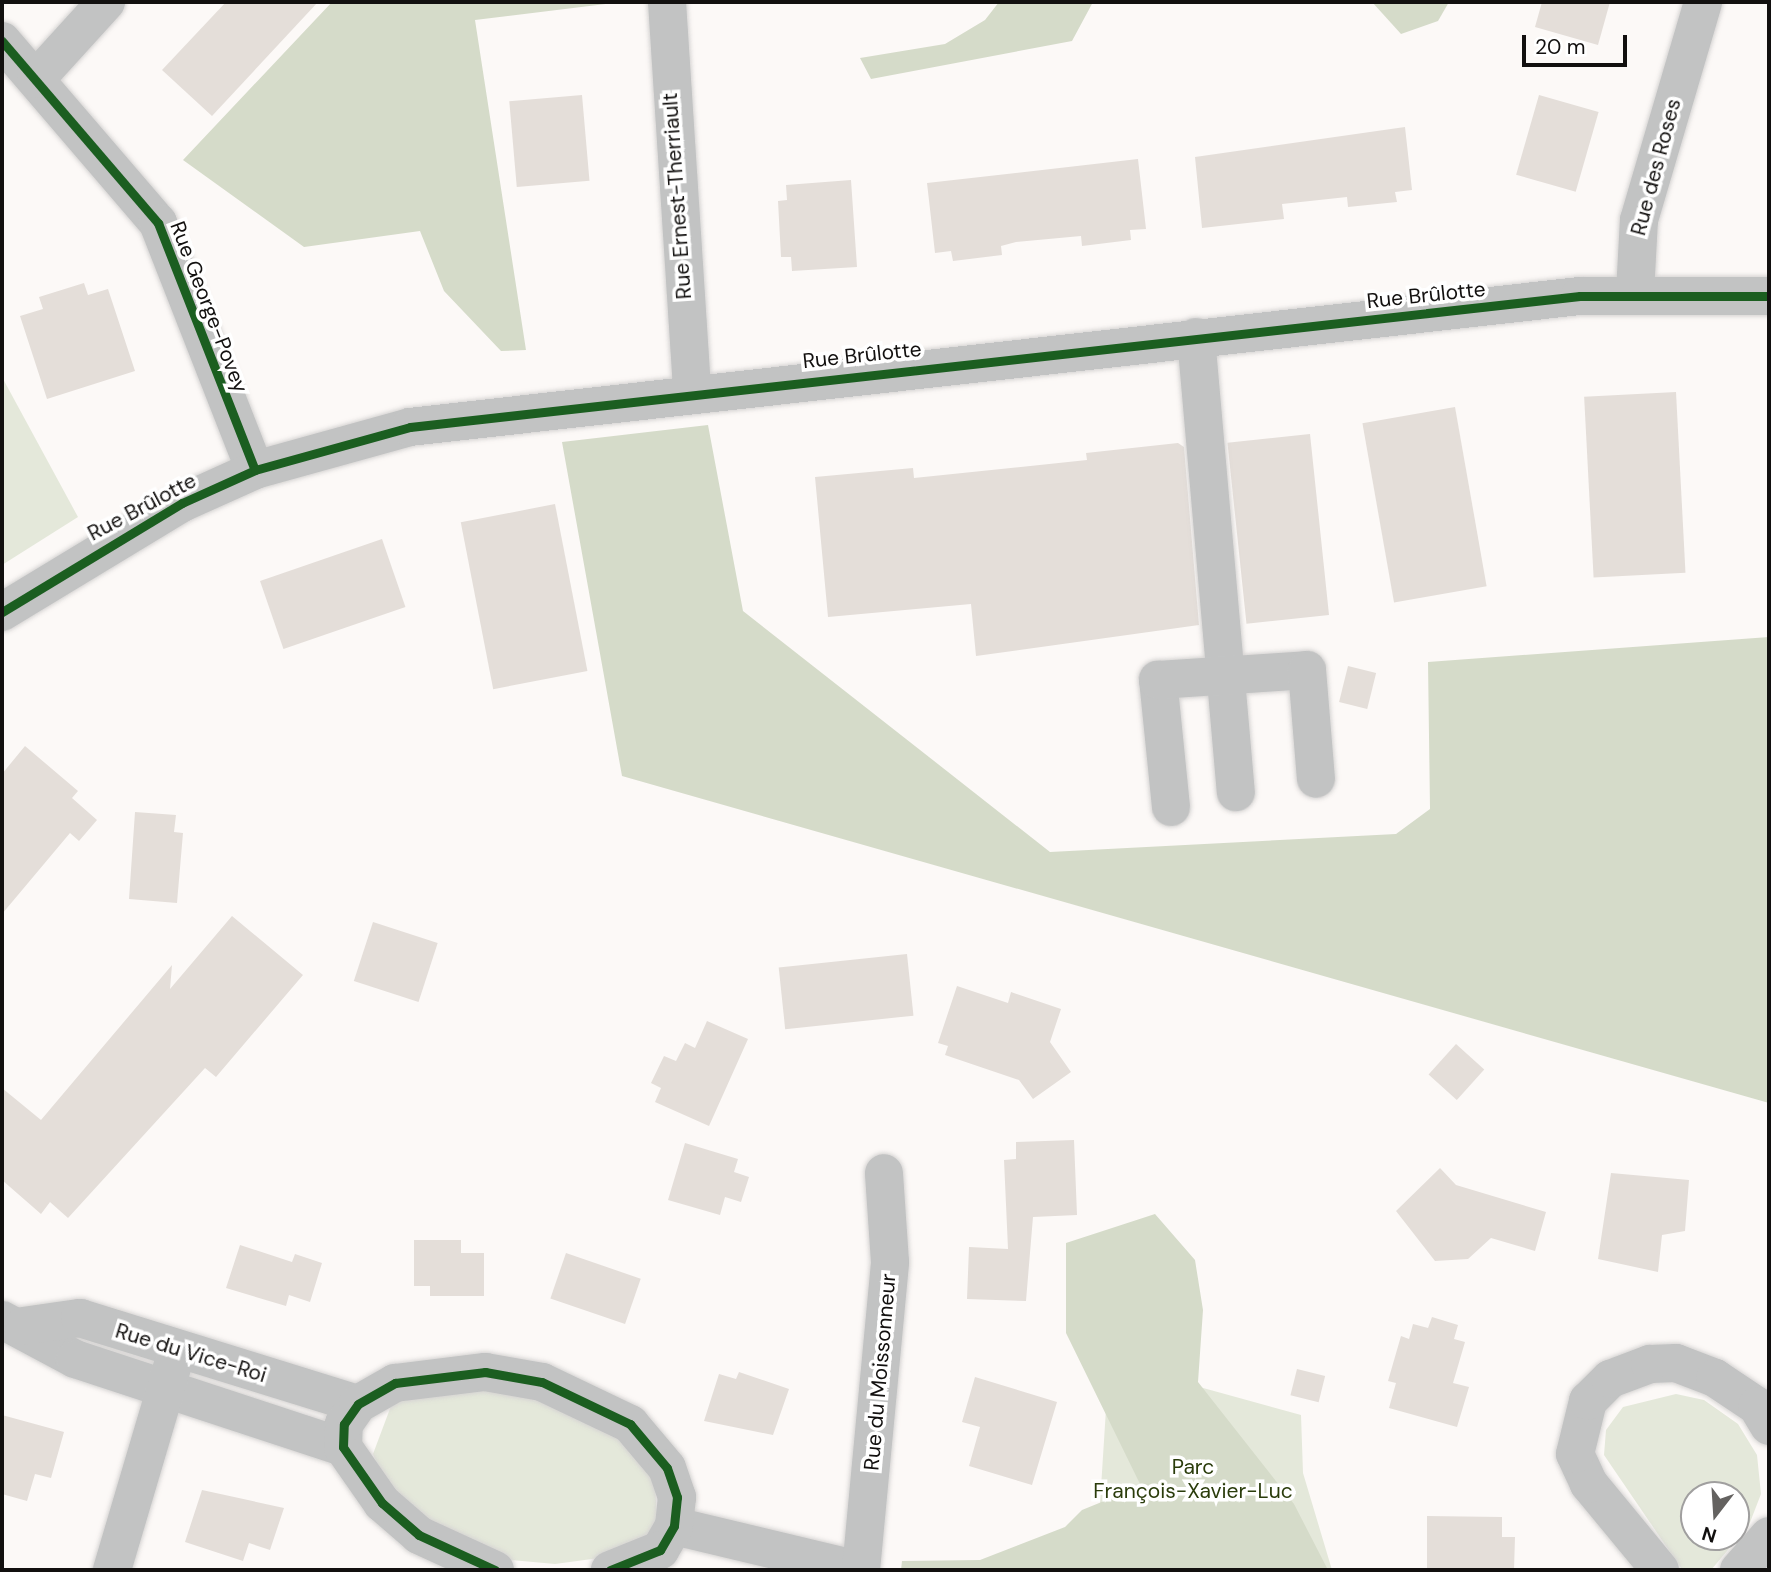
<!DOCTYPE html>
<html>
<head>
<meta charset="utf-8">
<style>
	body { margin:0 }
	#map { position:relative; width:1771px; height:1572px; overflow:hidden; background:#fcf9f7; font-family:"DM Sans",sans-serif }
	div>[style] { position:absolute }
	.green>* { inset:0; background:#e4e8da }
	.forest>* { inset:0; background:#d5dbc9 }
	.building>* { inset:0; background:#e4ded9; transform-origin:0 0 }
	.roads { filter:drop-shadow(0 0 2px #d6d4d3) drop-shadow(0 0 2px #d6d4d3) }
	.minor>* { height:38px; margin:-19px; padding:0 19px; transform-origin:19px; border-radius:19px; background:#c2c3c3 }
	.cycleway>* { height:9px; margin:-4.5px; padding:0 4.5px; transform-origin:4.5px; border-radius:4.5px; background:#1b5e20 }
	span { translate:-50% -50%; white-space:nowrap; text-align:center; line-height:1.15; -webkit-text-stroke:7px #fff; paint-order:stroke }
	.street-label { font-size:21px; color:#12100f }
	.park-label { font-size:21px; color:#2a3c0b }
	.frame { position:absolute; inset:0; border:4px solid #12100f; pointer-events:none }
	.north { position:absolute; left:1680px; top:1481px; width:70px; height:70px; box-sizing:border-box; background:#fff; border:2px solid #a09f9f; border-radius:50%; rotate:197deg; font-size:19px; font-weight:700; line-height:28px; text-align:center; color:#12100f }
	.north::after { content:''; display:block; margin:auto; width:24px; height:32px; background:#646260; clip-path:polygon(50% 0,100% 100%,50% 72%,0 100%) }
	.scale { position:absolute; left:1522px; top:35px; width:105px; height:32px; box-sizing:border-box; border:4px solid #12100f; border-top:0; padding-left:9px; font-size:21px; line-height:24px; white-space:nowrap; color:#12100f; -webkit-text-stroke:5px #fff; paint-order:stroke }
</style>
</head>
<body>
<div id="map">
	<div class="green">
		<i style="clip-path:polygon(2px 377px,78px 517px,2px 565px)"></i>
		<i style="clip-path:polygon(1109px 1362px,1301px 1415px,1303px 1473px,1332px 1570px,901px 1570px,998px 1564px,1099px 1519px)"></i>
		<i style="clip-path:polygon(423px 1389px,512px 1390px,607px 1426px,655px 1480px,657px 1523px,645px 1541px,614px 1556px,555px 1564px,511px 1560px,439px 1529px,382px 1477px,373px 1454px,391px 1406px)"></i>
		<i style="clip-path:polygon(evenodd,1676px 1394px,1704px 1400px,1738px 1424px,1757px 1455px,1761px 1494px,1749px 1525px,1711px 1570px,1681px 1568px,1604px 1455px,1606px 1430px,1623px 1407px,1676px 1394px,1694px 1495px,1736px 1495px,1736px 1537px,1694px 1537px,1694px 1495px)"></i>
	</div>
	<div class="forest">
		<i style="clip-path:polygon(332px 2px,622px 2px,475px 20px,526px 350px,501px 351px,444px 291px,420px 231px,304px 247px,183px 160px)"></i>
		<i style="clip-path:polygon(999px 2px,1093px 2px,1072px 41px,871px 79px,860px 58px,945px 44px,985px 20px)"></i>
		<i style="clip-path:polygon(1372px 2px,1449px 2px,1438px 21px,1401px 34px)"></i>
		<i style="clip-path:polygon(708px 425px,743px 611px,1050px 852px,1396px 834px,1430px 809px,1428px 662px,1769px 637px,1769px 1103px,622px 776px,562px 442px)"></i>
		<i style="clip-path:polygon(1155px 1214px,1195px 1260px,1203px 1310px,1198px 1382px,1294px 1504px,1328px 1570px,901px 1570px,902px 1561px,980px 1560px,1065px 1527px,1082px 1510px,1141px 1486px,1066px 1333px,1066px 1243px)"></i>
	</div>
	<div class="building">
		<i style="clip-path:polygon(226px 2px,318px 2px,212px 116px,162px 70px)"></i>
		<i style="clip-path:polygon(1542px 2px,1610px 2px,1598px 45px,1535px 27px)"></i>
		<i style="left:582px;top:95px;width:86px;height:73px;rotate:85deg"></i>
		<i style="left:1539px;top:95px;width:62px;height:83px;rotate:16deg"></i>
		<i style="clip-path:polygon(1405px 127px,1412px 190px,1395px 192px,1397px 202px,1348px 207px,1347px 197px,1282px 204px,1284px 219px,1202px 228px,1195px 157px)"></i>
		<i style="clip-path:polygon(1138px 159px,1146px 229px,1130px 230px,1131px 240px,1082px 246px,1081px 236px,1016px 242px,1001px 246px,1002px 255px,953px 261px,951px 251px,935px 253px,927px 183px)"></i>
		<i style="clip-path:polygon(851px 180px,857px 267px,792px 271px,791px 257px,781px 257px,778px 201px,787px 200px,786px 185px)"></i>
		<i style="clip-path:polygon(84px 283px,88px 295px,108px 289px,135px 371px,47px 399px,20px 316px,43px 309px,39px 297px)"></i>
		<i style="left:1676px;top:392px;width:181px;height:92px;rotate:87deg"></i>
		<i style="left:1455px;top:407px;width:182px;height:94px;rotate:80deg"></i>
		<i style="left:1310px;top:434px;width:182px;height:83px;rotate:84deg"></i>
		<i style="clip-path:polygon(1178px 443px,1184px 447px,1199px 625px,976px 656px,971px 604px,828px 617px,815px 477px,913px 468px,914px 478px,1087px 460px,1086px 453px)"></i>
		<i style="left:555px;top:504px;width:170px;height:96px;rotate:79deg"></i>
		<i style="left:382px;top:539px;width:72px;height:129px;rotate:71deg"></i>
		<i style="left:1348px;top:666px;width:29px;height:37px;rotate:14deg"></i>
		<i style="clip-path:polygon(25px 746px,78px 791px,72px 798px,97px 820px,79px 841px,70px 833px,2px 914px,2px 774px)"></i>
		<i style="clip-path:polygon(135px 812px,176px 815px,174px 832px,183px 833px,177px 903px,129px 899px)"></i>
		<i style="clip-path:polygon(232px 916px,303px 975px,216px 1077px,205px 1068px,68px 1218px,50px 1202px,41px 1214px,2px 1180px,2px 1088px,41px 1120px,172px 965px,170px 989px)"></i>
		<i style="left:373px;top:922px;width:68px;height:62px;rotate:18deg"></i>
		<i style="left:907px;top:954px;width:62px;height:129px;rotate:84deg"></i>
		<i style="clip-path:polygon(957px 986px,1008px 1003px,1011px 992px,1061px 1009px,1050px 1042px,1071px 1072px,1033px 1099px,1019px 1080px,945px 1055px,948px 1046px,938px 1043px)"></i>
		<i style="clip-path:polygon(707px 1021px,748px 1039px,709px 1126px,655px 1102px,661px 1088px,651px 1083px,664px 1056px,676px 1061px,685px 1043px,695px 1048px)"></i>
		<i style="left:1456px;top:1044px;width:38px;height:41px;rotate:42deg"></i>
		<i style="clip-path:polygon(1074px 1140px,1077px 1215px,1033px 1217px,1026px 1301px,967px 1299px,969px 1247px,1008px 1249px,1004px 1160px,1016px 1159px,1016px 1142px)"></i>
		<i style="clip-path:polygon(685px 1143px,738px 1159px,734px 1172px,749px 1177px,741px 1202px,725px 1197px,720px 1215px,668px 1200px)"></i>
		<i style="clip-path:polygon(1440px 1168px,1456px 1185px,1546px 1212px,1535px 1251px,1491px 1238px,1468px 1259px,1435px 1261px,1396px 1211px)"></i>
		<i style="clip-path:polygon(1611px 1173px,1689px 1180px,1685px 1231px,1662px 1235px,1658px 1272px,1598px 1259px)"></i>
		<i style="clip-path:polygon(414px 1240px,461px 1240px,461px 1253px,484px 1253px,484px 1296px,430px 1296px,430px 1286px,414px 1286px)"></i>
		<i style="clip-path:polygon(240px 1245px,292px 1262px,295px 1254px,322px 1263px,310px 1302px,289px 1295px,286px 1306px,226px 1288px)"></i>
		<i style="left:566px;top:1253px;width:79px;height:48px;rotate:19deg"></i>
		<i style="clip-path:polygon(1432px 1317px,1458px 1325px,1454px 1339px,1465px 1342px,1453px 1383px,1469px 1387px,1457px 1427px,1389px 1408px,1396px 1383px,1388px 1381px,1401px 1336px,1409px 1339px,1413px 1324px,1428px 1328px)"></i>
		<i style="left:1297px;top:1369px;width:29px;height:27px;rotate:14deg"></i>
		<i style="clip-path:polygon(739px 1372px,789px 1389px,773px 1435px,704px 1421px,719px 1374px,736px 1379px)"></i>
		<i style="clip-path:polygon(975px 1377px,1057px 1402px,1032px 1485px,969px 1466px,980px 1427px,962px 1422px)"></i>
		<i style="clip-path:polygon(2px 1415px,64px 1432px,51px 1478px,35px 1474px,27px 1501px,2px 1494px)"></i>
		<i style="clip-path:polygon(202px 1490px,284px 1508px,270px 1550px,249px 1543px,243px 1561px,185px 1542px)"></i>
		<i style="clip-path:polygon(1427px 1516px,1502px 1517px,1502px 1537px,1515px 1537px,1514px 1570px,1427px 1570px)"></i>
	</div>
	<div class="roads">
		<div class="minor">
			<i style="left:667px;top:2px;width:390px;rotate:86.3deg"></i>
			<i style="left:2px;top:41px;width:240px;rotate:49.4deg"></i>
			<i style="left:158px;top:223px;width:265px;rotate:68.6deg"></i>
			<i style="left:36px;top:79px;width:104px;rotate:-47.7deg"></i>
			<i style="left:1635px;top:293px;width:73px;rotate:-86.9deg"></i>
			<i style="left:1639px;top:220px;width:227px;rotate:-73.6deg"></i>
			<i style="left:1196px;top:337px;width:457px;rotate:85deg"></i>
			<i style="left:2px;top:612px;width:210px;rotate:-31.2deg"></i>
			<i style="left:182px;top:503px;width:80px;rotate:-24.3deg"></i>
			<i style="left:255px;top:470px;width:161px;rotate:-15.5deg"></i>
			<i style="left:410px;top:427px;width:1177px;rotate:-6.39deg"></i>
			<i style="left:1580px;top:296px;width:189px"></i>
			<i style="left:1171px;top:807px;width:128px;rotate:-95.8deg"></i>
			<i style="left:1158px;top:680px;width:149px;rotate:-3.8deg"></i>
			<i style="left:1307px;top:670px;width:109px;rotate:85.3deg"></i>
			<i style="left:2px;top:1320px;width:83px;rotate:28.1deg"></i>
			<i style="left:75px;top:1359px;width:282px;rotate:18.2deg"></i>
			<i style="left:23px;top:1326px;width:58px;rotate:-8deg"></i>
			<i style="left:80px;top:1318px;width:291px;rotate:17.2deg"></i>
			<i style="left:674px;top:1526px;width:190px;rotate:13.4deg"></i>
			<i style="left:112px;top:1570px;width:215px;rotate:-73.5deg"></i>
			<i style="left:495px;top:1570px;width:84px;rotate:-155.3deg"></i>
			<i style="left:419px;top:1535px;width:49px;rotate:-139.1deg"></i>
			<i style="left:382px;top:1503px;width:68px;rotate:-124.9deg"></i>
			<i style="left:343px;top:1447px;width:23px;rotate:-88deg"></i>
			<i style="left:344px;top:1424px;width:24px;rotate:-55deg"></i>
			<i style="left:358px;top:1404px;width:43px;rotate:-29.6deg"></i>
			<i style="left:395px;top:1383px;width:91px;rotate:-7deg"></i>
			<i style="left:485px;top:1372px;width:58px;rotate:10deg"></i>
			<i style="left:542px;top:1382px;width:98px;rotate:25.5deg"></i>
			<i style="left:630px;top:1424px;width:57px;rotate:49.9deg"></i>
			<i style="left:667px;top:1468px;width:31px;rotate:71deg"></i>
			<i style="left:677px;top:1497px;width:29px;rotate:96deg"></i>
			<i style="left:674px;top:1526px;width:28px;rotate:120deg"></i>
			<i style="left:660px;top:1550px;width:54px;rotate:158.2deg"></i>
			<i style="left:861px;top:1570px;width:309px;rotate:-84.6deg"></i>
			<i style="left:890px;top:1262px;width:89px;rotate:-93.9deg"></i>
			<i style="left:1660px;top:1570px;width:112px;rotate:-129.5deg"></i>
			<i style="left:1589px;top:1484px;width:33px;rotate:-115deg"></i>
			<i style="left:1575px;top:1454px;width:55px;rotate:-76.2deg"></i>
			<i style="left:1588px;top:1401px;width:31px;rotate:-45deg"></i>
			<i style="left:1610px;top:1379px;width:43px;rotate:-20.6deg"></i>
			<i style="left:1650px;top:1364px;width:26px;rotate:-2deg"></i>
			<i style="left:1676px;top:1363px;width:42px;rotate:21deg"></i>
			<i style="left:1715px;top:1378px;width:50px;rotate:33.7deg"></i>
			<i style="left:1757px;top:1406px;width:23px;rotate:59deg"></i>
			<i style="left:1739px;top:1570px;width:45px;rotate:-48.6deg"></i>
		</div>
	</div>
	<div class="cycleway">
		<i style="left:2px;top:41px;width:240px;rotate:49.4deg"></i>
		<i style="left:158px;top:223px;width:265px;rotate:68.6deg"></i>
		<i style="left:2px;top:612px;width:210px;rotate:-31.2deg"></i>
		<i style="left:182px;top:503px;width:80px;rotate:-24.3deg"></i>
		<i style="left:255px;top:470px;width:161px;rotate:-15.5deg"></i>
		<i style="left:410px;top:427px;width:1177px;rotate:-6.39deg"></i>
		<i style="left:1580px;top:296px;width:189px"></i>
		<i style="left:495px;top:1570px;width:84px;rotate:-155.3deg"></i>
		<i style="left:419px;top:1535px;width:49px;rotate:-139.1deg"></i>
		<i style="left:382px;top:1503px;width:68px;rotate:-124.9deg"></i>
		<i style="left:343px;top:1447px;width:23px;rotate:-88deg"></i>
		<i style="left:344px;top:1424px;width:24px;rotate:-55deg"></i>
		<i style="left:358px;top:1404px;width:43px;rotate:-29.6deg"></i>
		<i style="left:395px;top:1383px;width:91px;rotate:-7deg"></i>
		<i style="left:485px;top:1372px;width:58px;rotate:10deg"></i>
		<i style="left:542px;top:1382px;width:98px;rotate:25.5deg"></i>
		<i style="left:630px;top:1424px;width:57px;rotate:49.9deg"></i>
		<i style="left:667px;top:1468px;width:31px;rotate:71deg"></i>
		<i style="left:677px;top:1497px;width:29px;rotate:96deg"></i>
		<i style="left:674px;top:1526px;width:28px;rotate:120deg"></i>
		<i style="left:660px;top:1550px;width:54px;rotate:158.2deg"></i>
	</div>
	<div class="street-label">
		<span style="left:1656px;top:167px;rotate:-75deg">Rue des Roses</span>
		<span style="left:677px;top:196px;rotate:-94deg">Rue Ernest-Therriault</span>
		<span style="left:1426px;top:295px;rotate:-6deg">Rue Brûlotte</span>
		<span style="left:209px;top:307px;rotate:69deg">Rue George-Povey</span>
		<span style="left:862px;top:355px;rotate:-6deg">Rue Brûlotte</span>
		<span style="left:142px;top:507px;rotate:-28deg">Rue Brûlotte</span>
		<span style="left:191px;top:1353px;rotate:17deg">Rue du Vice-Roi</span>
		<span style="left:880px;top:1372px;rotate:-85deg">Rue du Moissonneur</span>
	</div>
	<div class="park-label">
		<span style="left:1193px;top:1479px">Parc<br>François-Xavier-Luc</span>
	</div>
	<div class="frame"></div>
	<div class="north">N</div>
	<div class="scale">20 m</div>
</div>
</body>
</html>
